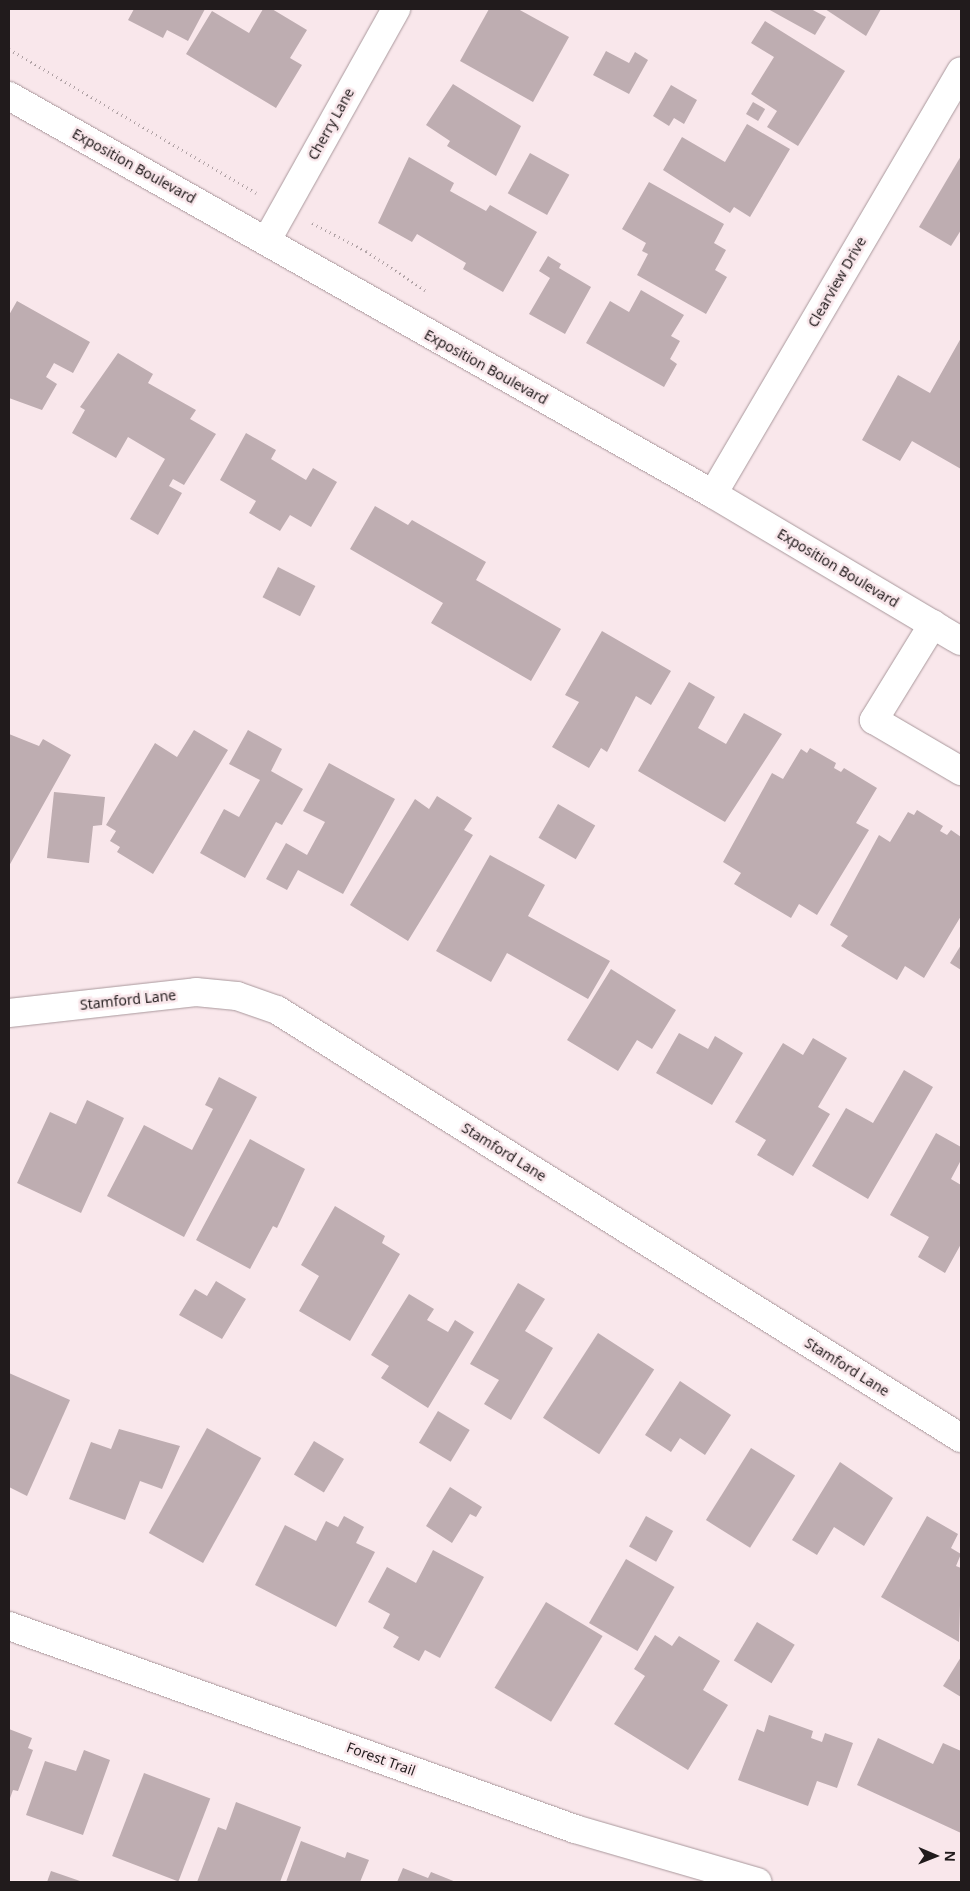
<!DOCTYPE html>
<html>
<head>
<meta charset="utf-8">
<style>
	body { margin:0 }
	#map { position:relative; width:970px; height:1891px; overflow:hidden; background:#f9e7eb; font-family:"Noto Sans",sans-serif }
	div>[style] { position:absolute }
	.building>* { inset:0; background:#beadb1; transform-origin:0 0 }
	.path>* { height:3px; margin-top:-1.5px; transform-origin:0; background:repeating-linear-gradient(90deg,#b0a2a5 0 1px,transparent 0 5px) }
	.roads { filter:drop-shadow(0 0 1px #a9989c) drop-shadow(0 0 1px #a9989c) }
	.minor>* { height:28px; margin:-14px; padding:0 14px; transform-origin:14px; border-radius:14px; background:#fff }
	span { translate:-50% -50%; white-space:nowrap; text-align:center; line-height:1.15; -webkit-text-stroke:5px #f9e7eb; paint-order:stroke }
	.street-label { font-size:14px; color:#211b1c }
	.frame { position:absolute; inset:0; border:10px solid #211b1c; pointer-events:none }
	.north { position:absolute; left:910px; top:1831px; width:50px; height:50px; -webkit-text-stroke:4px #f9e7eb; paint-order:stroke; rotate:91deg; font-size:14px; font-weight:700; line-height:20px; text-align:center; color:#211b1c }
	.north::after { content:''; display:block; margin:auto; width:18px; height:22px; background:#211b1c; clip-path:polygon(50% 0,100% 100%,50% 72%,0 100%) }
</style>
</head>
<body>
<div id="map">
	<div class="building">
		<i style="clip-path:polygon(134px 9px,205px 9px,188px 41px,167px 30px,163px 38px,128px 20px)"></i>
		<i style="clip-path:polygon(263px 9px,272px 9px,307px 30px,290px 58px,302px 65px,276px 108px,186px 54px,212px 11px,249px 33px)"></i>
		<i style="clip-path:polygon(489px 9px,518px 9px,569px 37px,533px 102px,460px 61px)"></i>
		<i style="clip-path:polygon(768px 9px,811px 9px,826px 17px,815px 35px)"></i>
		<i style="clip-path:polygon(825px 9px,881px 9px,866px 36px)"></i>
		<i style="clip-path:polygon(765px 21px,845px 71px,798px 146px,767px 127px,777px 111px,751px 94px,774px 57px,751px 43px)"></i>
		<i style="clip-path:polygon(606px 51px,629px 63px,635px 52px,648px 60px,629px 94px,593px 75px)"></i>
		<i style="clip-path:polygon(453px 84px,521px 126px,496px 176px,447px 146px,450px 141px,426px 125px)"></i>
		<i style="clip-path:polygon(671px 85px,697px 100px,684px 124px,674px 118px,669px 126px,653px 116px)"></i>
		<i style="left:753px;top:102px;width:14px;height:14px;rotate:30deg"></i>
		<i style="clip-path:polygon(747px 124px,790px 149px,750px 217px,734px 207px,730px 213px,663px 170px,682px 137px,725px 162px)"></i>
		<i style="left:530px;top:153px;width:45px;height:46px;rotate:29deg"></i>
		<i style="clip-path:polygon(961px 156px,961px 230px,951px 246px,919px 227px)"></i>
		<i style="clip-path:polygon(409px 157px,454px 183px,450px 191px,486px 211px,490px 205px,537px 232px,503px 292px,463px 269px,466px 263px,417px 234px,412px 242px,378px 223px)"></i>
		<i style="clip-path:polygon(649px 182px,724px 224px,714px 243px,726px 250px,715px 270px,727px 277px,706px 314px,637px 275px,648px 254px,642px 251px,646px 243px,622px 229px)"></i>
		<i style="clip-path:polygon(548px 256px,561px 264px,559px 268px,591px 287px,565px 334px,529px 314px,550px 278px,539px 271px)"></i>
		<i style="clip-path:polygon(641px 290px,684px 315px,671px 336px,680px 341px,670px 359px,677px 364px,664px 387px,586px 343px,610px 301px,629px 312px)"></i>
		<i style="clip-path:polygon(17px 301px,90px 342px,73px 373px,54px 363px,46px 377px,57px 384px,42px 410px,9px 398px,9px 315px)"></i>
		<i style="clip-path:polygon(961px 338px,961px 469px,912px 441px,900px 461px,862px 440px,898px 375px,930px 393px)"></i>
		<i style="clip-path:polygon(118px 353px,153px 374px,148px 383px,196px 410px,190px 419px,216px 434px,184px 485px,173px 479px,169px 486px,182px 493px,158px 535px,130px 519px,165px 459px,128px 437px,116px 458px,72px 433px,85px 410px,80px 407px)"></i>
		<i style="clip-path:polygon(246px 433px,276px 450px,271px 459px,306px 480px,313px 468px,337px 482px,311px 527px,290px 515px,280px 531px,249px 513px,256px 501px,220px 480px)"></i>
		<i style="clip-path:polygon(375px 506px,408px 525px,412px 520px,486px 562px,476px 580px,561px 629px,531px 681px,431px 623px,443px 603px,350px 549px)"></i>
		<i style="left:278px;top:567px;width:42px;height:34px;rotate:27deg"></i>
		<i style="clip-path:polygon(602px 631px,671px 671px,651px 705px,636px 696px,607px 752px,601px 748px,589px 768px,552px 747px,579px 702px,565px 695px)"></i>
		<i style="clip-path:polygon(689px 682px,715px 697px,698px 728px,726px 744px,744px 713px,782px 734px,725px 822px,638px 771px)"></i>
		<i style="clip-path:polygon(194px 730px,228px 750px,153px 874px,117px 852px,120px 847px,110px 841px,116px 831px,106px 825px,155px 743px,177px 757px)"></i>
		<i style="clip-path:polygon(248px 730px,282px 749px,271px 771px,303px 789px,282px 825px,276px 822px,245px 878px,200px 853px,224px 809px,239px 817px,260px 780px,229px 764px)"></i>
		<i style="clip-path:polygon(9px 734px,39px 746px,43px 739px,71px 755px,9px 866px)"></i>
		<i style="clip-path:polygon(810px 748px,836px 763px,834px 768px,841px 772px,844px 768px,877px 788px,856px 823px,869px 830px,817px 915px,799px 904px,791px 918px,734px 884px,741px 873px,723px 862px,772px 773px,783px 779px,801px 749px,807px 753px)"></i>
		<i style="clip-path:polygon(329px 763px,395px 799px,343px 894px,298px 870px,287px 890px,266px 879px,286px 843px,307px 855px,325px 822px,303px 811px)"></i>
		<i style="clip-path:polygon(54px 792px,105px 797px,102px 825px,93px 826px,89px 863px,47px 858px)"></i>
		<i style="clip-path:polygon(437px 796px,472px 818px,464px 830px,473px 835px,408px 941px,350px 905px,415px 799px,429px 809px)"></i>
		<i style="left:558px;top:804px;width:43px;height:39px;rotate:30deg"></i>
		<i style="clip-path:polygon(917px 810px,943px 826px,940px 831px,947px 835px,951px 830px,961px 837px,961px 916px,924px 978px,905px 966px,897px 980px,841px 946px,848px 936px,830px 925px,879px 835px,890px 842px,908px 812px,914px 815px)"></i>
		<i style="clip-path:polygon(490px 855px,545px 885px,528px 916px,610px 961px,588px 999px,507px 953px,491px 982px,436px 951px)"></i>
		<i style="clip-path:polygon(961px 945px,961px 970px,950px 963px)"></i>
		<i style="clip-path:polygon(611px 969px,676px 1010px,652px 1049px,637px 1040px,618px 1071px,567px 1040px)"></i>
		<i style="clip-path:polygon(679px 1033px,708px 1049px,715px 1036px,743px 1053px,712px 1105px,656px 1073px)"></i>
		<i style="clip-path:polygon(813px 1038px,847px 1058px,818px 1107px,830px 1114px,793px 1176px,757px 1155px,766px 1140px,735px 1122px,783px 1043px,803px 1055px)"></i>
		<i style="clip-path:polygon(904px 1070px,933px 1087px,868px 1199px,812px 1166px,846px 1108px,873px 1123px)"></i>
		<i style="clip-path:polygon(219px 1077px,257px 1097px,184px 1237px,107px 1196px,144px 1125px,192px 1150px,213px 1109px,205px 1105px)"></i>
		<i style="clip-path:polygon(87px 1100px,124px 1118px,81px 1213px,17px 1183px,50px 1112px,76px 1124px)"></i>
		<i style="clip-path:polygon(936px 1133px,961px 1147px,961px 1160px,951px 1179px,961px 1185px,961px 1244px,945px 1273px,918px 1257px,929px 1237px,890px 1215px)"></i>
		<i style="clip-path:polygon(250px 1139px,305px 1169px,277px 1228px,273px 1226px,250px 1269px,196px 1240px)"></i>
		<i style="clip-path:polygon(335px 1206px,385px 1236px,382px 1243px,400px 1254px,350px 1341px,299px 1311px,319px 1276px,301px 1265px)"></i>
		<i style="clip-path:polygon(216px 1281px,246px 1299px,222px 1339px,179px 1315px,195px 1289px,207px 1296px)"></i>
		<i style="clip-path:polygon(518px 1283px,545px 1299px,525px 1331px,553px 1348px,511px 1420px,484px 1404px,499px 1380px,470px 1364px)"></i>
		<i style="clip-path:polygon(409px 1294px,434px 1309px,427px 1320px,448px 1332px,455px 1320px,474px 1332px,428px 1408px,381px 1378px,389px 1366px,371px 1355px)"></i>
		<i style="left:598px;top:1333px;width:67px;height:101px;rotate:33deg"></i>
		<i style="clip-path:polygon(9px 1373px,70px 1400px,27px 1496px,9px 1487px)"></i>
		<i style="clip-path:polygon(680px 1381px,731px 1415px,705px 1455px,680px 1438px,671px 1452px,645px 1435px)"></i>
		<i style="left:438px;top:1411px;width:37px;height:37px;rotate:31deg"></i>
		<i style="left:207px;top:1428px;width:62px;height:120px;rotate:29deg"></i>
		<i style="clip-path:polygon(119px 1429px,180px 1446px,162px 1489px,140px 1481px,125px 1520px,69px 1499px,91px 1442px,111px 1449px)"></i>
		<i style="left:314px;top:1441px;width:35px;height:39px;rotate:31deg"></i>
		<i style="left:751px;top:1448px;width:52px;height:85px;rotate:32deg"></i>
		<i style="clip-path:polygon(840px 1462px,893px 1498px,864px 1546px,834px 1527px,817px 1555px,792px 1540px)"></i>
		<i style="clip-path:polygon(450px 1487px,482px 1507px,476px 1517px,470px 1514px,452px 1543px,426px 1526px)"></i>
		<i style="clip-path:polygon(344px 1516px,364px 1527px,356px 1543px,375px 1552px,336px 1627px,255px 1585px,285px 1525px,316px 1541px,326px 1521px,338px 1527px)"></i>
		<i style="left:646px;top:1516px;width:31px;height:35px;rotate:29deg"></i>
		<i style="clip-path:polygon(927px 1516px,958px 1534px,951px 1548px,961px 1554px,956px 1566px,961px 1568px,959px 1642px,881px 1597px)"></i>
		<i style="clip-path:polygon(433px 1550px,484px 1577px,440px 1658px,425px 1650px,419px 1661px,393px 1647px,399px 1637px,383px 1628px,390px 1614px,368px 1602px,387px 1567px,416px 1583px)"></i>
		<i style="left:626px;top:1559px;width:56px;height:74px;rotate:30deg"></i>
		<i style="left:546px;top:1602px;width:66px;height:100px;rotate:31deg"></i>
		<i style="left:757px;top:1622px;width:44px;height:45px;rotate:31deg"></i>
		<i style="clip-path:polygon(655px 1635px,672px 1646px,679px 1636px,720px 1661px,703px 1690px,728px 1705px,688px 1770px,614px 1724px,645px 1676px,634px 1669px)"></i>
		<i style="clip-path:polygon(961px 1657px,961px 1697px,943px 1686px)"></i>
		<i style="clip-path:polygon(769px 1715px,813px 1731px,811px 1738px,822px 1742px,825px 1733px,853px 1743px,837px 1788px,817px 1781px,808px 1806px,738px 1780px,757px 1729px,764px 1732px)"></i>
		<i style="clip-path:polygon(9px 1729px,32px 1738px,28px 1748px,33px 1750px,18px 1791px,13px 1790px,9px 1801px)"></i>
		<i style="clip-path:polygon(878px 1738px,933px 1764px,943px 1743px,961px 1751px,961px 1833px,857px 1785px)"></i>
		<i style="clip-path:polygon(84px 1750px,110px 1760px,83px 1835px,26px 1815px,45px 1761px,76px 1771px)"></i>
		<i style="left:144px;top:1773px;width:71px;height:89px;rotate:21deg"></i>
		<i style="clip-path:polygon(236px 1802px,301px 1827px,280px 1882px,197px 1882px,218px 1827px,226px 1830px)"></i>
		<i style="clip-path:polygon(301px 1841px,345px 1858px,347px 1852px,369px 1860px,360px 1882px,286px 1882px)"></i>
		<i style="clip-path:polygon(403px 1868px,428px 1878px,431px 1872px,456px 1882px,397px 1882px)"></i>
		<i style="clip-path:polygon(51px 1871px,83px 1882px,47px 1882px)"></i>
	</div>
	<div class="path">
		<i style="left:9px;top:49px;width:286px;rotate:30.2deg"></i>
		<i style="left:312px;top:223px;width:61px;rotate:27.4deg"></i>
		<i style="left:366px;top:251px;width:71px;rotate:33.5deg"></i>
	</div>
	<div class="roads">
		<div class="minor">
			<i style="left:9px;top:96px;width:809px;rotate:29.48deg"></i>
			<i style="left:713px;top:494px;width:288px;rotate:30.7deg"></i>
			<i style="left:267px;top:240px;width:265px;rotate:-60.8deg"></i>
			<i style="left:713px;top:494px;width:490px;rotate:-59.6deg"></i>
			<i style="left:933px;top:624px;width:113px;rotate:121.6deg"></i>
			<i style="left:874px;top:720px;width:101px;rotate:30.4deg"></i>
			<i style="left:9px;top:1013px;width:188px;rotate:-6.4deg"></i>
			<i style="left:196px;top:992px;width:41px;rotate:5.6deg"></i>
			<i style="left:237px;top:996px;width:42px;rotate:19.3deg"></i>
			<i style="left:277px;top:1010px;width:807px;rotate:32.04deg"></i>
			<i style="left:9px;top:1626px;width:601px;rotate:19.73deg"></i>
			<i style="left:575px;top:1829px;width:190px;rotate:16.2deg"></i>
		</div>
	</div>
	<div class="street-label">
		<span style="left:331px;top:124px;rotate:-61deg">Cherry Lane</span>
		<span style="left:134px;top:166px;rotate:29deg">Exposition Boulevard</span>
		<span style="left:837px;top:282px;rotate:-60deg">Clearview Drive</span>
		<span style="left:486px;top:367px;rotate:29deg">Exposition Boulevard</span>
		<span style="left:838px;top:568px;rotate:31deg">Exposition Boulevard</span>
		<span style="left:128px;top:1000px;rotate:-6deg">Stamford Lane</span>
		<span style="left:504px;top:1152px;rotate:32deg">Stamford Lane</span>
		<span style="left:847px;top:1367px;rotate:32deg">Stamford Lane</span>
		<span style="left:381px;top:1759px;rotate:20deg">Forest Trail</span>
	</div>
	<div class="frame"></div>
	<div class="north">N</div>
</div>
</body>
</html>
